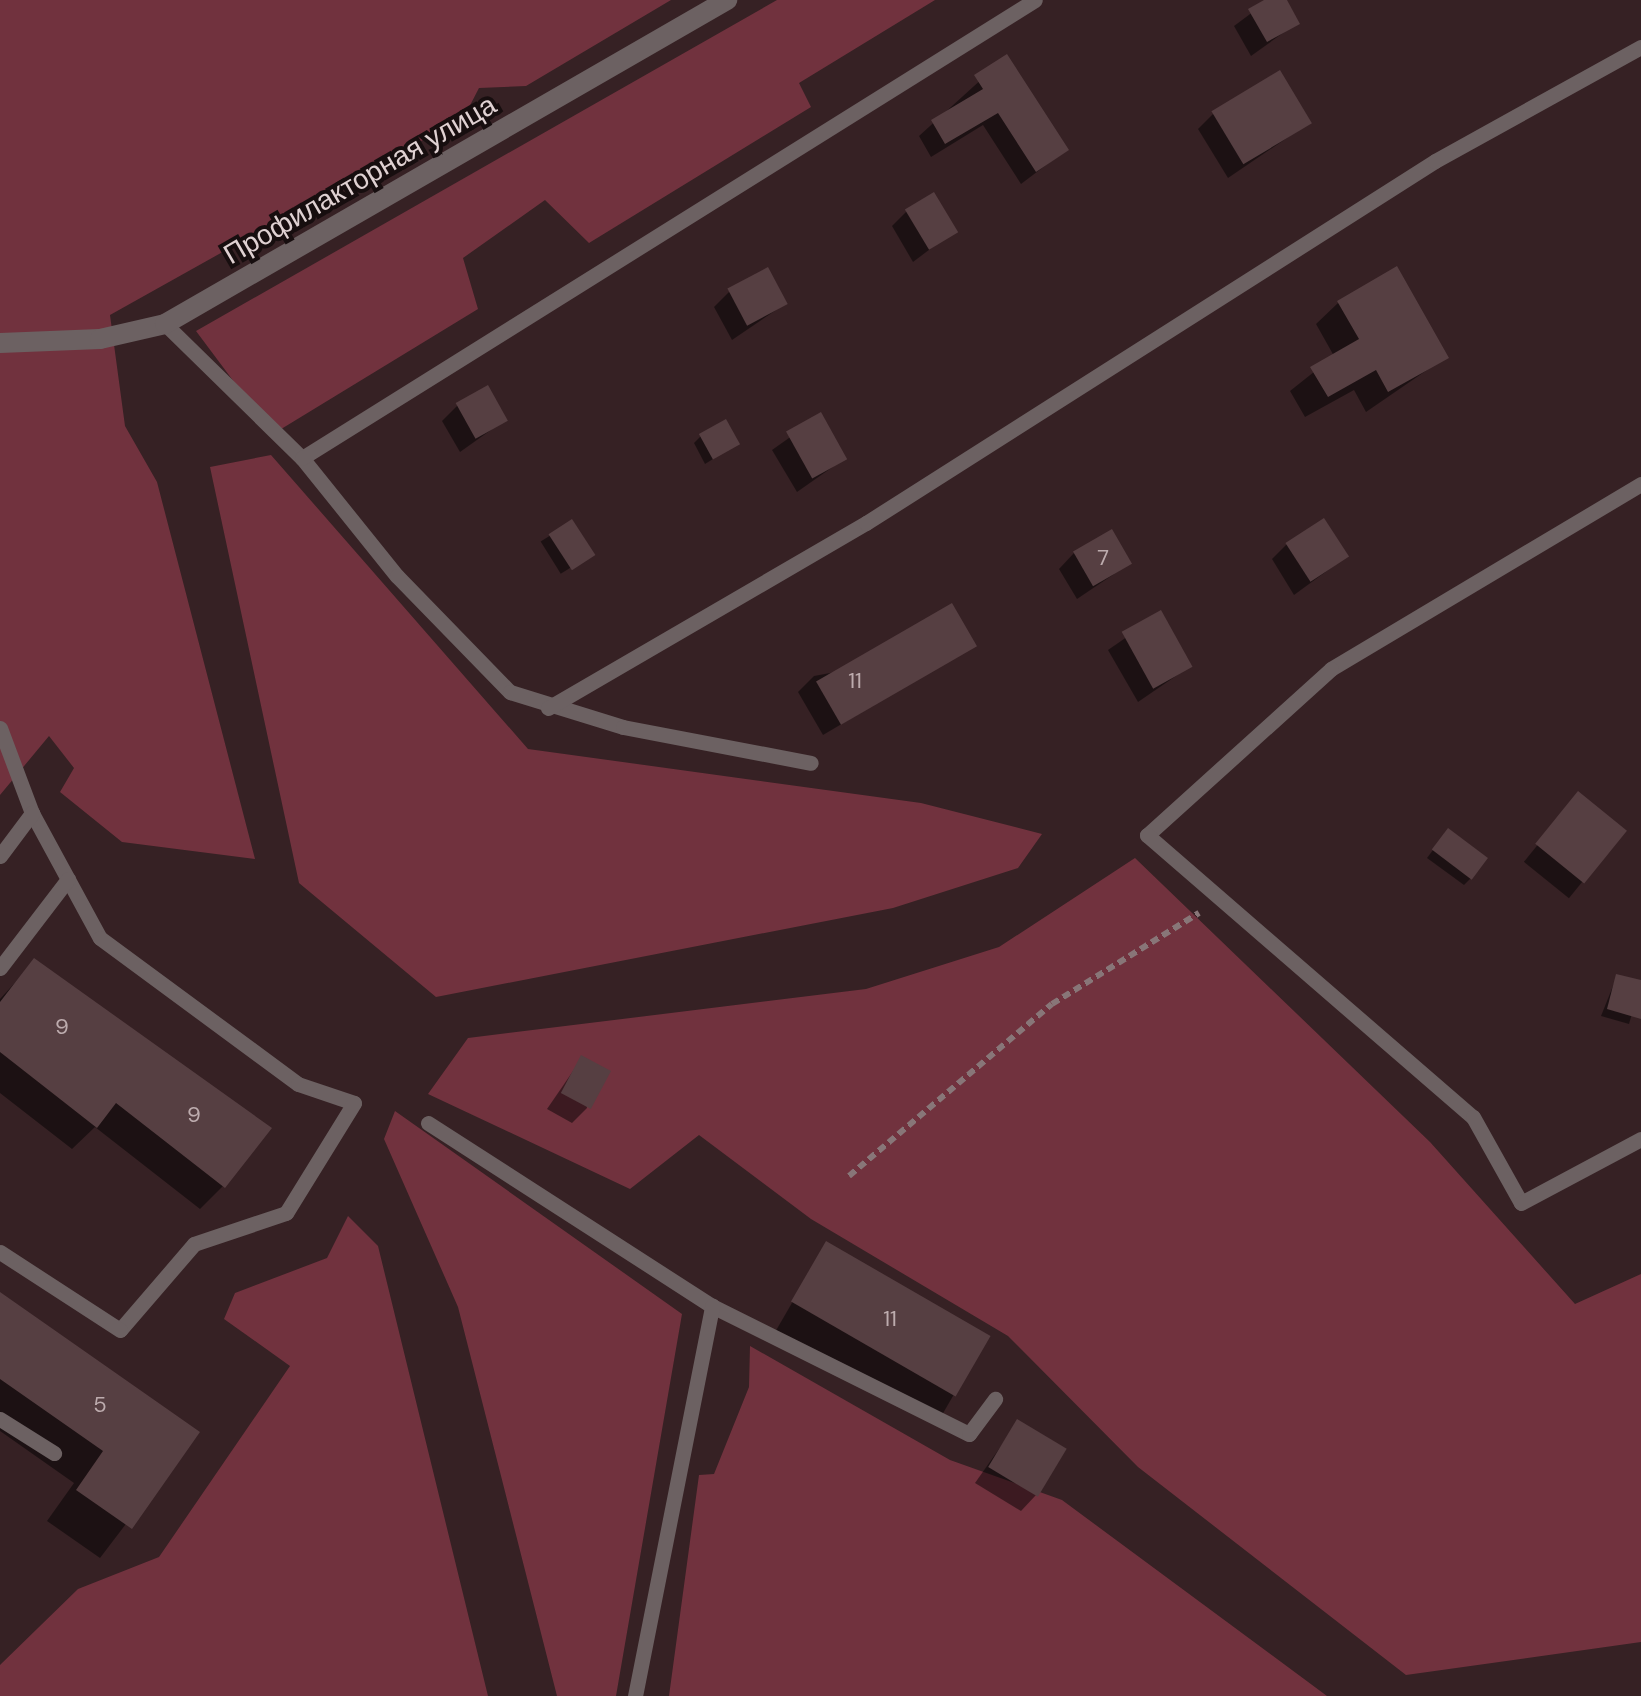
<!DOCTYPE html>
<html>
<head>
<meta charset="utf-8">
<style>
	body { margin:0 }
	#map { position:relative; width:1641px; height:1696px; overflow:hidden; background:#362124; font-family:"DM Sans",sans-serif }
	div>[style] { position:absolute }
	.green>* { inset:0; background:#71323e }
	.shadow>* { inset:0; background:#0007; transform-origin:0 0 }
	.building>* { inset:0; background:#563f42; transform-origin:0 0 }
	.path>* { height:6px; margin-top:-3px; transform-origin:0; background:repeating-linear-gradient(90deg,#887678 0 8px,transparent 0 13px) }
	.lane>* { height:15px; margin:-7.5px; padding:0 7.5px; transform-origin:7.5px; border-radius:7.5px; background:#6c6162 }
	.street>* { height:20px; margin:-10px; padding:0 10px; transform-origin:10px; border-radius:10px; background:#6c6162 }
	span { translate:-50% -50%; white-space:nowrap; text-align:center; line-height:1.15; -webkit-text-stroke:8px #170e0f; paint-order:stroke }
	.number-label { font-size:22px; color:#bdacae }
	.number-label span { -webkit-text-stroke-width:0 }
	.street-label { font-size:28px; color:#dfd1d2 }
</style>
</head>
<body>
<div id="map">
	<div class="green">
		<i style="clip-path:polygon(0 0,671px 0,526px 86px,479px 88px,464px 117px,110px 315px,125px 426px,157px 482px,255px 859px,122px 842px,60px 792px,74px 768px,49px 736px,0 795px)"></i>
		<i style="clip-path:polygon(777px 0,935px 0,799px 83px,811px 107px,589px 243px,545px 200px,463px 258px,478px 309px,273px 434px,196px 331px)"></i>
		<i style="clip-path:polygon(271px 455px,528px 749px,921px 803px,1042px 834px,1018px 868px,893px 908px,436px 997px,299px 883px,210px 467px)"></i>
		<i style="clip-path:polygon(1135px 858px,1430px 1142px,1575px 1304px,1641px 1274px,1641px 1642px,1406px 1675px,1138px 1467px,1008px 1336px,811px 1219px,699px 1135px,630px 1189px,428px 1094px,468px 1038px,866px 989px,999px 947px)"></i>
		<i style="clip-path:polygon(395px 1111px,682px 1314px,616px 1696px,557px 1696px,458px 1307px,384px 1139px)"></i>
		<i style="clip-path:polygon(348px 1216px,378px 1246px,488px 1696px,0 1696px,0 1665px,78px 1589px,159px 1557px,290px 1366px,224px 1319px,235px 1293px,327px 1258px)"></i>
		<i style="clip-path:polygon(750px 1346px,950px 1460px,1062px 1500px,1327px 1696px,669px 1696px,699px 1475px,714px 1474px,749px 1387px)"></i>
	</div>
	<div class="shadow">
		<i style="clip-path:polygon(1269px 0,1284px 0,1297px 23px,1251px 56px,1234px 26px)"></i>
		<i style="clip-path:polygon(1006px 57px,1066px 150px,1021px 184px,983px 125px,931px 157px,919px 136px)"></i>
		<i style="clip-path:polygon(1213px 114px,1309px 123px,1228px 178px,1198px 129px)"></i>
		<i style="clip-path:polygon(907px 211px,954px 231px,913px 262px,892px 226px)"></i>
		<i style="clip-path:polygon(729px 292px,785px 304px,732px 340px,714px 307px)"></i>
		<i style="clip-path:polygon(1338px 303px,1446px 357px,1366px 412px,1354px 390px,1305px 417px,1290px 391px,1334px 356px,1316px 324px)"></i>
		<i style="clip-path:polygon(458px 405px,505px 420px,460px 452px,442px 421px)"></i>
		<i style="clip-path:polygon(820px 416px,844px 459px,797px 492px,772px 450px)"></i>
		<i style="clip-path:polygon(701px 436px,737px 444px,705px 464px,694px 443px)"></i>
		<i style="left:572px;top:522px;width:38px;height:37px;rotate:58deg"></i>
		<i style="clip-path:polygon(1287px 544px,1346px 557px,1294px 595px,1272px 559px)"></i>
		<i style="clip-path:polygon(1074px 553px,1129px 564px,1077px 599px,1059px 569px)"></i>
		<i style="clip-path:polygon(1160px 614px,1189px 667px,1138px 702px,1108px 650px)"></i>
		<i style="clip-path:polygon(974px 646px,823px 735px,798px 692px,814px 676px)"></i>
		<i style="left:1578px;top:795px;width:58px;height:86px;rotate:39deg"></i>
		<i style="clip-path:polygon(1442px 838px,1471px 878px,1464px 885px,1427px 858px)"></i>
		<i style="clip-path:polygon(35px 961px,223px 1186px,200px 1209px,95px 1127px,72px 1149px,0 1093px,0 999px)"></i>
		<i style="clip-path:polygon(1617px 976px,1641px 983px,1629px 1024px,1601px 1016px)"></i>
		<i style="clip-path:polygon(582px 1058px,587px 1108px,572px 1123px,547px 1109px)"></i>
		<i style="left:826px;top:1244px;width:186px;height:100px;rotate:30deg"></i>
		<i style="clip-path:polygon(0 1295px,196px 1432px,100px 1558px,47px 1521px,74px 1483px,0 1431px)"></i>
		<i style="clip-path:polygon(1018px 1422px,1036px 1495px,1021px 1511px,975px 1483px)"></i>
	</div>
	<div class="building">
		<i style="clip-path:polygon(1264px 0,1287px 0,1300px 24px,1267px 42px,1248px 9px)"></i>
		<i style="clip-path:polygon(1007px 54px,1069px 150px,1036px 172px,998px 113px,945px 144px,931px 120px,983px 89px,974px 75px)"></i>
		<i style="left:1280px;top:70px;width:62px;height:80px;rotate:59deg"></i>
		<i style="left:934px;top:192px;width:47px;height:34px;rotate:59deg"></i>
		<i style="clip-path:polygon(1397px 266px,1449px 358px,1388px 392px,1376px 370px,1328px 397px,1310px 367px,1359px 339px,1337px 301px)"></i>
		<i style="left:768px;top:267px;width:42px;height:46px;rotate:62deg"></i>
		<i style="left:488px;top:385px;width:41px;height:37px;rotate:61deg"></i>
		<i style="left:821px;top:412px;width:54px;height:40px;rotate:61deg"></i>
		<i style="left:726px;top:419px;width:29px;height:31px;rotate:61deg"></i>
		<i style="left:1324px;top:518px;width:46px;height:46px;rotate:57deg"></i>
		<i style="left:572px;top:519px;width:43px;height:28px;rotate:57deg"></i>
		<i style="left:1112px;top:529px;width:40px;height:45px;rotate:60deg"></i>
		<i style="left:952px;top:603px;width:50px;height:157px;rotate:60deg"></i>
		<i style="left:1161px;top:610px;width:65px;height:45px;rotate:61deg"></i>
		<i style="left:1578px;top:791px;width:63px;height:68px;rotate:39deg"></i>
		<i style="left:1448px;top:828px;width:50px;height:27px;rotate:37deg"></i>
		<i style="clip-path:polygon(34px 958px,272px 1128px,225px 1188px,116px 1103px,97px 1128px,0 1052px,0 1002px)"></i>
		<i style="clip-path:polygon(1616px 974px,1641px 980px,1641px 1019px,1607px 1009px)"></i>
		<i style="left:581px;top:1055px;width:34px;height:43px;rotate:28deg"></i>
		<i style="left:826px;top:1241px;width:190px;height:70px;rotate:30deg"></i>
		<i style="clip-path:polygon(0 1292px,200px 1432px,132px 1529px,76px 1490px,103px 1451px,0 1379px)"></i>
		<i style="left:1017px;top:1419px;width:58px;height:56px;rotate:31deg"></i>
	</div>
	<div class="path">
		<i style="left:849px;top:1176px;width:266px;rotate:-40.3deg"></i>
		<i style="left:1052px;top:1004px;width:173px;rotate:-31.8deg"></i>
	</div>
	<div class="lane">
		<i style="left:165px;top:324px;width:192px;rotate:44.4deg"></i>
		<i style="left:302px;top:458px;width:151px;rotate:51.2deg"></i>
		<i style="left:397px;top:576px;width:162px;rotate:45.8deg"></i>
		<i style="left:510px;top:692px;width:118px;rotate:17.2deg"></i>
		<i style="left:623px;top:727px;width:191px;rotate:10.8deg"></i>
		<i style="left:302px;top:458px;width:864px;rotate:-32deg"></i>
		<i style="left:1641px;top:484px;width:361px;rotate:149.2deg"></i>
		<i style="left:1331px;top:669px;width:248px;rotate:137.9deg"></i>
		<i style="left:1147px;top:835px;width:431px;rotate:40.9deg"></i>
		<i style="left:1473px;top:1117px;width:98px;rotate:60.8deg"></i>
		<i style="left:1521px;top:1203px;width:136px;rotate:-28.1deg"></i>
		<i style="left:548px;top:708px;width:368px;rotate:-30.2deg"></i>
		<i style="left:866px;top:523px;width:674px;rotate:-32.46deg"></i>
		<i style="left:1435px;top:161px;width:235px;rotate:-29deg"></i>
		<i style="left:0;top:728px;width:91px;rotate:69.4deg"></i>
		<i style="left:32px;top:813px;width:142px;rotate:61.5deg"></i>
		<i style="left:100px;top:938px;width:246px;rotate:36.4deg"></i>
		<i style="left:298px;top:1084px;width:59px;rotate:18.7deg"></i>
		<i style="left:354px;top:1103px;width:129px;rotate:121.7deg"></i>
		<i style="left:286px;top:1213px;width:97px;rotate:161.4deg"></i>
		<i style="left:194px;top:1244px;width:113px;rotate:130.7deg"></i>
		<i style="left:120px;top:1330px;width:143px;rotate:-147deg"></i>
		<i style="left:0;top:856px;width:54px;rotate:-53.3deg"></i>
		<i style="left:0;top:968px;width:112px;rotate:-52.6deg"></i>
		<i style="left:428px;top:1123px;width:338px;rotate:32.8deg"></i>
		<i style="left:712px;top:1306px;width:287px;rotate:26.5deg"></i>
		<i style="left:969px;top:1434px;width:44px;rotate:-53.4deg"></i>
		<i style="left:0;top:1419px;width:64px;rotate:32.2deg"></i>
		<i style="left:635px;top:1696px;width:398px;rotate:-78.8deg"></i>
	</div>
	<div class="street">
		<i style="left:0;top:343px;width:100px;rotate:-2.3deg"></i>
		<i style="left:100px;top:339px;width:67px;rotate:-13deg"></i>
		<i style="left:165px;top:324px;width:649px;rotate:-29.96deg"></i>
	</div>
	<div class="number-label">
		<span style="left:1103px;top:558px">7</span>
		<span style="left:855px;top:681px">11</span>
		<span style="left:62px;top:1027px">9</span>
		<span style="left:194px;top:1115px">9</span>
		<span style="left:890px;top:1319px">11</span>
		<span style="left:100px;top:1405px">5</span>
	</div>
	<div class="street-label">
		<span style="left:360px;top:180px;rotate:-30deg">Профилакторная улица</span>
	</div>
</div>
</body>
</html>
